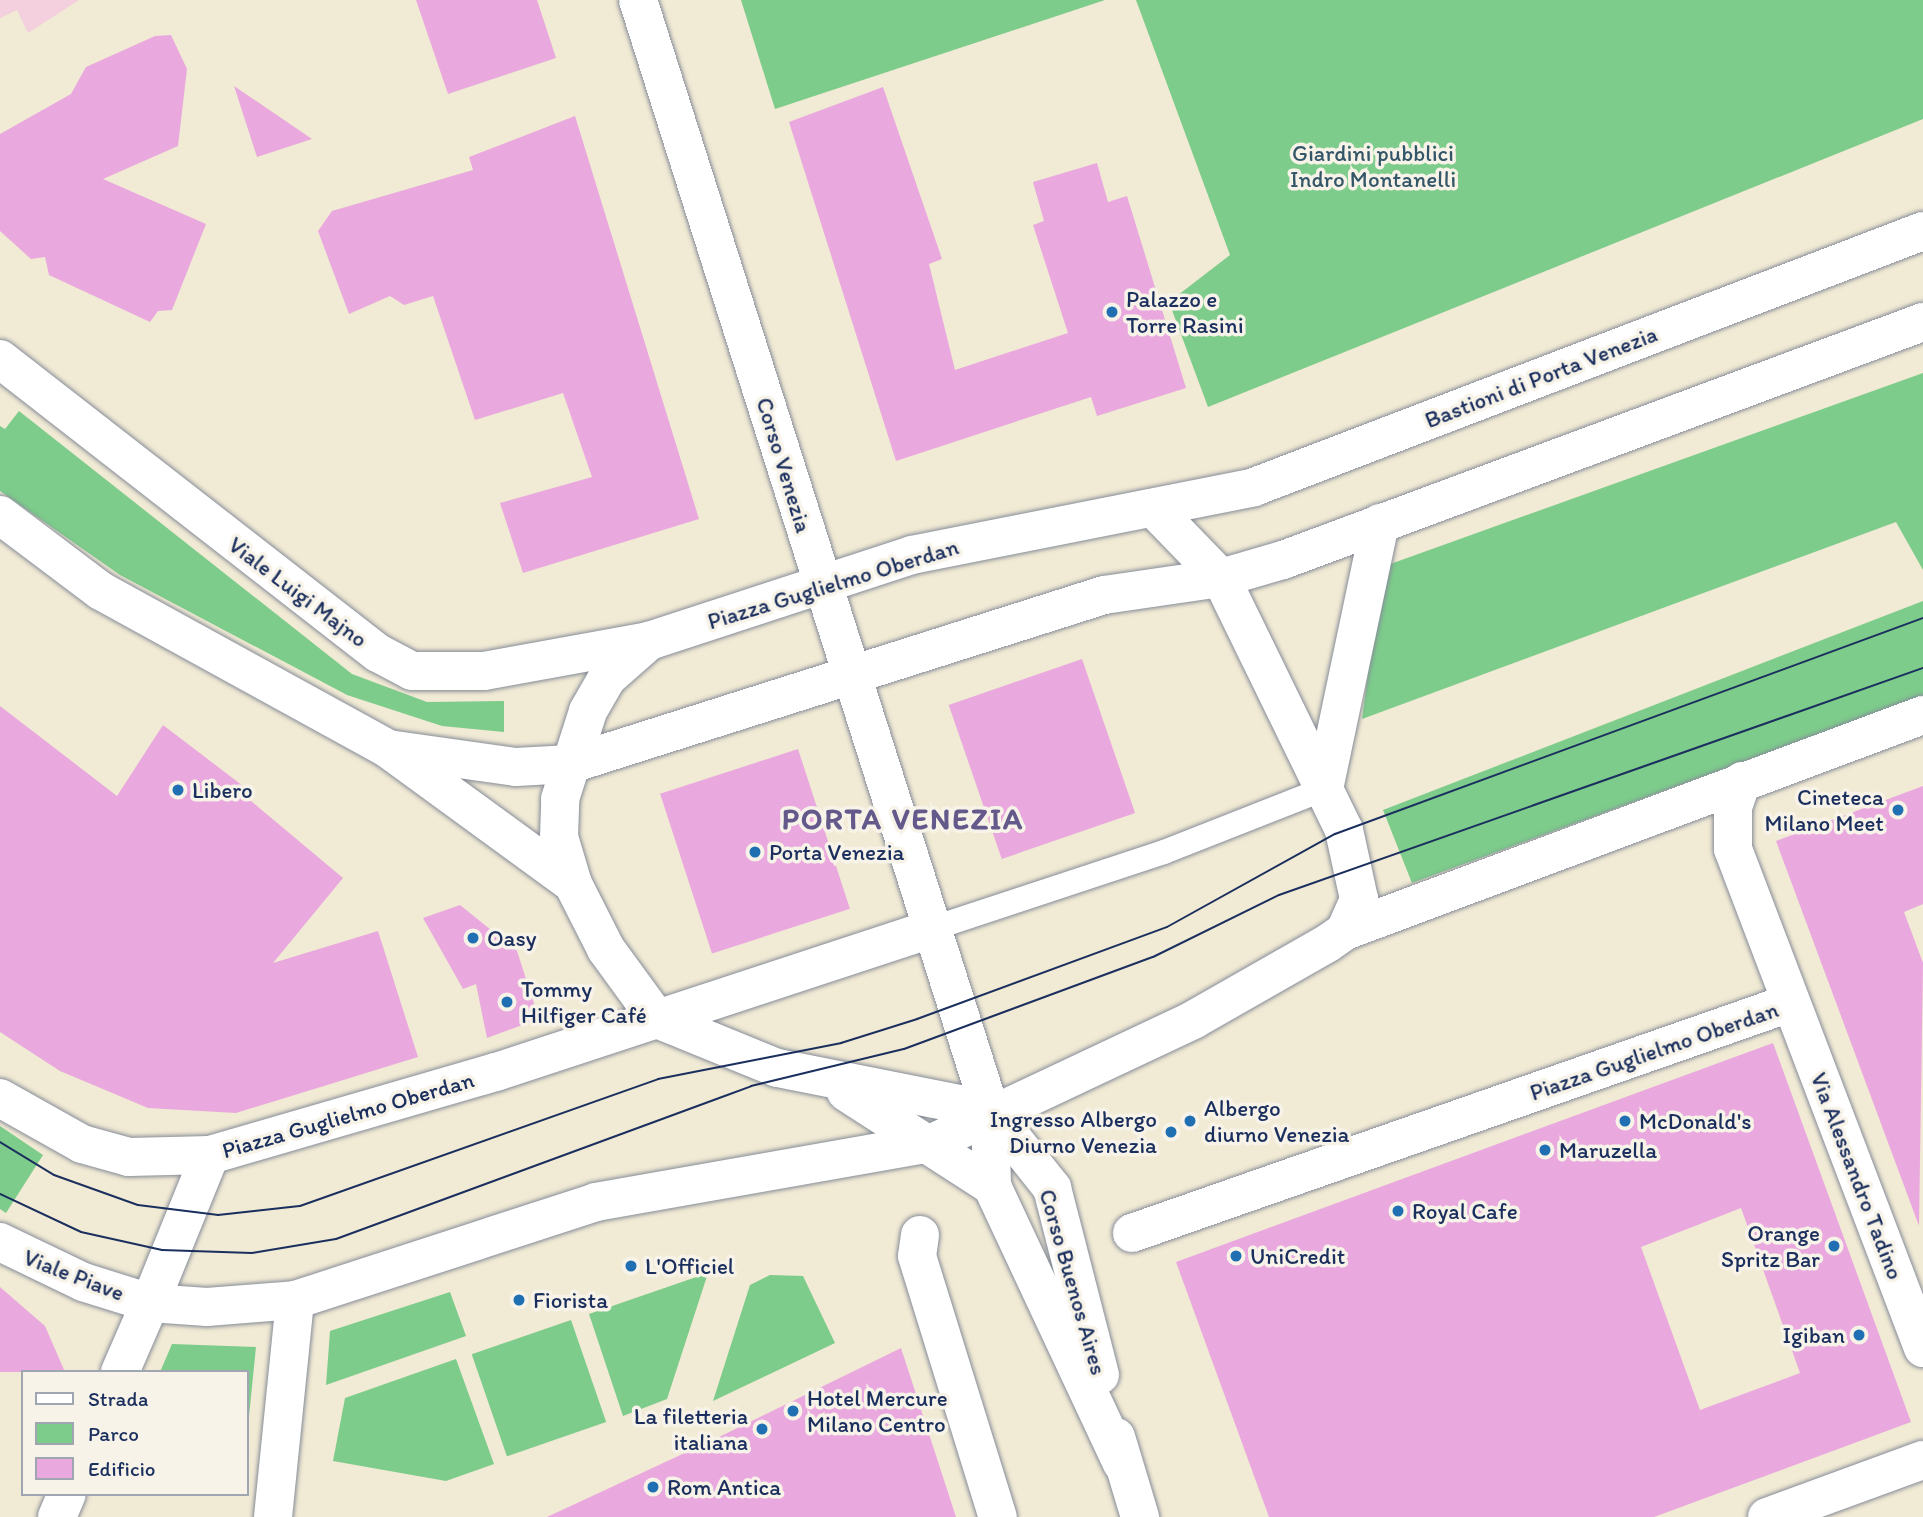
<!DOCTYPE html>
<html>
<head>
<meta charset="utf-8">
<style>
	body { margin:0 }
	#map { position:relative; width:1923px; height:1517px; overflow:hidden; background:#f1ead4; font-family:Itim,sans-serif }
	div>[style] { position:absolute }
	.built>* { inset:0; background:#f4cfdd }
	.green>* { inset:0; background:#7dcc8b; transform-origin:0 0 }
	.building>* { inset:0; background:#e9a9de; transform-origin:0 0 }
	.roads { filter:drop-shadow(0 0 2px #868c99) drop-shadow(0 0 2px #868c99) }
	.lane>* { height:24px; margin:-12px; padding:0 12px; transform-origin:12px; border-radius:12px; background:#fff }
	.street>* { height:38px; margin:-19px; padding:0 19px; transform-origin:19px; border-radius:19px; background:#fff }
	.secondary>* { height:38px; margin:-19px; padding:0 19px; transform-origin:19px; border-radius:19px; background:#fff }
	.tram>* { height:2px; margin:-1px; padding:0 1px; transform-origin:1px; border-radius:1px; background:#1b2f5e }
	.dots>* { width:19px; height:19px; translate:-50% -50%; box-sizing:border-box; border:4px solid #f7f3e8; border-radius:50% }
	span { translate:-50% -50%; white-space:nowrap; text-align:center; line-height:1.15; -webkit-text-stroke:7px #f7f3e8; paint-order:stroke }
	.park-label { font-size:23px; color:#345669 }
	.poi-label { font-size:23px; color:#1b2f5e }
	.left { translate:0 -50%; text-align:left }
	.right { translate:-100% -50%; text-align:right }
	.street-label { font-size:23px; color:#1b2f5e }
	.district-label { font-size:30px; color:#635a8b; font-weight:700; letter-spacing:2px }
	.legend { position:absolute; left:21px; top:1370px; width:228px; height:126px; box-sizing:border-box; background:#f7f3e8; border:2px solid #9fa5b1; margin:0; padding:9px 12px; list-style:none; font-size:21px; color:#1b2f5e }
	.legend li { display:flex; align-items:center; gap:14px; height:35px }
	.legend b { width:35px; border:2px solid #9fa5b1 }
</style>
</head>
<body>
<div id="map">
	<div class="built">
		<i style="clip-path:polygon(0 0,79px 0,28px 33px,17px 10px,0 18px)"></i>
	</div>
	<div class="green">
		<i style="clip-path:polygon(741px 0,1105px 0,775px 109px)"></i>
		<i style="clip-path:polygon(1136px 0,1923px 0,1923px 119px,1208px 407px,1169px 302px,1230px 255px)"></i>
		<i style="clip-path:polygon(1923px 373px,1923px 570px,1896px 522px,1362px 719px,1382px 567px)"></i>
		<i style="clip-path:polygon(19px 411px,352px 674px,427px 702px,504px 701px,504px 732px,442px 726px,347px 695px,120px 575px,0 491px,0 426px,5px 429px)"></i>
		<i style="clip-path:polygon(1923px 601px,1923px 696px,1412px 883px,1383px 810px)"></i>
		<i style="clip-path:polygon(0 1126px,43px 1155px,6px 1213px,0 1209px)"></i>
		<i style="clip-path:polygon(708px 1273px,667px 1399px,623px 1416px,589px 1314px)"></i>
		<i style="clip-path:polygon(770px 1275px,803px 1276px,835px 1343px,713px 1401px,750px 1285px)"></i>
		<i style="clip-path:polygon(450px 1292px,466px 1336px,326px 1385px,330px 1331px)"></i>
		<i style="left:571px;top:1320px;width:108px;height:105px;rotate:71deg"></i>
		<i style="clip-path:polygon(172px 1344px,256px 1347px,247px 1436px,247px 1372px,160px 1372px)"></i>
		<i style="clip-path:polygon(456px 1359px,494px 1464px,446px 1481px,333px 1461px,345px 1398px)"></i>
	</div>
	<div class="building">
		<i style="clip-path:polygon(416px 0,537px 0,556px 58px,448px 94px)"></i>
		<i style="clip-path:polygon(171px 35px,187px 69px,178px 146px,103px 179px,206px 224px,172px 310px,158px 311px,150px 322px,49px 275px,45px 257px,31px 259px,0 231px,0 134px,71px 94px,86px 67px,155px 36px)"></i>
		<i style="clip-path:polygon(234px 86px,312px 139px,257px 157px)"></i>
		<i style="clip-path:polygon(883px 87px,942px 259px,929px 264px,955px 370px,1068px 333px,1033px 225px,1044px 221px,1033px 182px,1097px 163px,1108px 202px,1127px 196px,1186px 388px,1097px 416px,1091px 397px,896px 461px,789px 122px)"></i>
		<i style="clip-path:polygon(575px 116px,699px 519px,523px 573px,500px 503px,592px 477px,563px 393px,475px 420px,433px 296px,404px 305px,390px 296px,349px 314px,318px 231px,332px 211px,473px 170px,469px 157px)"></i>
		<i style="left:1082px;top:659px;width:163px;height:141px;rotate:71deg"></i>
		<i style="clip-path:polygon(0 706px,117px 796px,163px 725px,243px 786px,239px 791px,343px 878px,273px 963px,378px 931px,418px 1057px,236px 1113px,148px 1108px,60px 1071px,0 1032px)"></i>
		<i style="left:798px;top:749px;width:168px;height:145px;rotate:72deg"></i>
		<i style="clip-path:polygon(1923px 786px,1923px 904px,1904px 912px,1923px 963px,1919px 1226px,1776px 841px)"></i>
		<i style="clip-path:polygon(460px 905px,517px 951px,539px 1019px,487px 1038px,476px 984px,463px 989px,423px 918px)"></i>
		<i style="clip-path:polygon(evenodd,1773px 1043px,1911px 1422px,1654px 1517px,1269px 1517px,1176px 1262px,1773px 1043px,1741px 1208px,1800px 1373px,1700px 1410px,1641px 1247px,1741px 1208px)"></i>
		<i style="clip-path:polygon(0 1287px,45px 1326px,65px 1372px,0 1372px)"></i>
		<i style="clip-path:polygon(901px 1348px,956px 1517px,547px 1517px,717px 1438px)"></i>
	</div>
	<div class="roads">
		<div class="lane">
			<i style="left:931px;top:929px;width:245px;rotate:-18.3deg"></i>
			<i style="left:1164px;top:852px;width:172px;rotate:-21.5deg"></i>
		</div>
		<div class="street">
			<i style="left:1742px;top:781px;width:28px;rotate:109deg"></i>
			<i style="left:1733px;top:807px;width:42px;rotate:90deg"></i>
			<i style="left:1733px;top:849px;width:534px;rotate:69.16deg"></i>
			<i style="left:1345px;top:931px;width:617px;rotate:-20.49deg"></i>
			<i style="left:1132px;top:1233px;width:697px;rotate:-19.27deg"></i>
			<i style="left:920px;top:1235px;width:21px;rotate:98deg"></i>
			<i style="left:917px;top:1256px;width:273px;rotate:72.8deg"></i>
			<i style="left:120px;top:1372px;width:75px;rotate:-66.5deg"></i>
			<i style="left:57px;top:1517px;width:25px;rotate:-67deg"></i>
			<i style="left:273px;top:1517px;width:218px;rotate:-84.2deg"></i>
			<i style="left:1767px;top:1517px;width:166px;rotate:-20.1deg"></i>
		</div>
		<div class="secondary">
			<i style="left:638px;top:0;width:1164px;rotate:72.41deg"></i>
			<i style="left:990px;top:1110px;width:76px;rotate:88.5deg"></i>
			<i style="left:992px;top:1186px;width:306px;rotate:64.9deg"></i>
			<i style="left:0;top:359px;width:479px;rotate:37.9deg"></i>
			<i style="left:378px;top:653px;width:38px;rotate:28deg"></i>
			<i style="left:412px;top:671px;width:72px"></i>
			<i style="left:484px;top:671px;width:168px;rotate:-10.3deg"></i>
			<i style="left:0;top:515px;width:126px;rotate:37deg"></i>
			<i style="left:101px;top:591px;width:328px;rotate:28.8deg"></i>
			<i style="left:388px;top:749px;width:229px;rotate:36.1deg"></i>
			<i style="left:388px;top:749px;width:129px;rotate:8deg"></i>
			<i style="left:516px;top:767px;width:55px;rotate:-3.1deg"></i>
			<i style="left:571px;top:764px;width:559px;rotate:-17.59deg"></i>
			<i style="left:1104px;top:595px;width:118px;rotate:-8.3deg"></i>
			<i style="left:1221px;top:578px;width:65px;rotate:-16.2deg"></i>
			<i style="left:1283px;top:560px;width:683px;rotate:-20.4deg"></i>
			<i style="left:1324px;top:789px;width:272px;rotate:-78.1deg"></i>
			<i style="left:846px;top:1092px;width:174px;rotate:32.8deg"></i>
			<i style="left:0;top:1098px;width:94px;rotate:29.3deg"></i>
			<i style="left:82px;top:1144px;width:49px;rotate:15.5deg"></i>
			<i style="left:129px;top:1157px;width:81px;rotate:-1.4deg"></i>
			<i style="left:210px;top:1155px;width:298px;rotate:-16.2deg"></i>
			<i style="left:496px;top:1072px;width:458px;rotate:-18.2deg"></i>
			<i style="left:990px;top:1110px;width:217px;rotate:-168.8deg"></i>
			<i style="left:777px;top:1068px;width:130px;rotate:-157.8deg"></i>
			<i style="left:657px;top:1019px;width:87px;rotate:-126.1deg"></i>
			<i style="left:606px;top:949px;width:73px;rotate:-116.9deg"></i>
			<i style="left:573px;top:884px;width:49px;rotate:-106.6deg"></i>
			<i style="left:559px;top:837px;width:38px;rotate:-88deg"></i>
			<i style="left:560px;top:799px;width:92px;rotate:-72.3deg"></i>
			<i style="left:588px;top:711px;width:38px;rotate:-60deg"></i>
			<i style="left:607px;top:678px;width:56px;rotate:-41.4deg"></i>
			<i style="left:649px;top:641px;width:277px;rotate:-18.1deg"></i>
			<i style="left:912px;top:555px;width:349px;rotate:-11.2deg"></i>
			<i style="left:1254px;top:487px;width:716px;rotate:-20.94deg"></i>
			<i style="left:990px;top:1110px;width:100px;rotate:51.5deg"></i>
			<i style="left:1052px;top:1188px;width:193px;rotate:75.6deg"></i>
			<i style="left:0;top:1242px;width:92px;rotate:25.7deg"></i>
			<i style="left:83px;top:1282px;width:70px;rotate:17.4deg"></i>
			<i style="left:150px;top:1303px;width:57px;rotate:4deg"></i>
			<i style="left:207px;top:1307px;width:88px;rotate:-4.5deg"></i>
			<i style="left:295px;top:1300px;width:317px;rotate:-18deg"></i>
			<i style="left:596px;top:1202px;width:341px;rotate:-10deg"></i>
			<i style="left:932px;top:1143px;width:289px;rotate:-25.2deg"></i>
			<i style="left:1193px;top:1020px;width:155px;rotate:-29.7deg"></i>
			<i style="left:1328px;top:943px;width:21px;rotate:-35deg"></i>
			<i style="left:1345px;top:931px;width:35px;rotate:-66deg"></i>
			<i style="left:1359px;top:899px;width:71px;rotate:-102.3deg"></i>
			<i style="left:1344px;top:830px;width:280px;rotate:-116deg"></i>
			<i style="left:1221px;top:578px;width:95px;rotate:-134.1deg"></i>
			<i style="left:150px;top:1303px;width:160px;rotate:-67.9deg"></i>
			<i style="left:1116px;top:1437px;width:84px;rotate:73.3deg"></i>
		</div>
	</div>
	<div class="tram">
		<i style="left:0;top:1142px;width:63px;rotate:31.4deg"></i>
		<i style="left:54px;top:1175px;width:89px;rotate:19.7deg"></i>
		<i style="left:138px;top:1205px;width:81px;rotate:7.1deg"></i>
		<i style="left:218px;top:1215px;width:82px;rotate:-6.3deg"></i>
		<i style="left:300px;top:1206px;width:380px;rotate:-19.5deg"></i>
		<i style="left:658px;top:1079px;width:187px;rotate:-11.1deg"></i>
		<i style="left:841px;top:1043px;width:80px;rotate:-17.5deg"></i>
		<i style="left:917px;top:1019px;width:266px;rotate:-20.2deg"></i>
		<i style="left:1167px;top:927px;width:192px;rotate:-29deg"></i>
		<i style="left:1335px;top:834px;width:626px;rotate:-20.17deg"></i>
		<i style="left:0;top:1194px;width:89px;rotate:25.1deg"></i>
		<i style="left:81px;top:1232px;width:83px;rotate:12.5deg"></i>
		<i style="left:162px;top:1250px;width:90px;rotate:1.9deg"></i>
		<i style="left:252px;top:1253px;width:85px;rotate:-9.5deg"></i>
		<i style="left:336px;top:1239px;width:442px;rotate:-20.2deg"></i>
		<i style="left:751px;top:1086px;width:157px;rotate:-13.6deg"></i>
		<i style="left:904px;top:1049px;width:265px;rotate:-20.3deg"></i>
		<i style="left:1153px;top:957px;width:140px;rotate:-26.2deg"></i>
		<i style="left:1279px;top:895px;width:683px;rotate:-19.42deg"></i>
	</div>
	<div class="dots">
		<i style="left:1112px;top:312px;background:#1f6fb2"></i>
		<i style="left:178px;top:790px;background:#1f6fb2"></i>
		<i style="left:1898px;top:810px;background:#1f6fb2"></i>
		<i style="left:755px;top:852px;background:#1f6fb2"></i>
		<i style="left:473px;top:938px;background:#1f6fb2"></i>
		<i style="left:507px;top:1002px;background:#1f6fb2"></i>
		<i style="left:1190px;top:1121px;background:#1f6fb2"></i>
		<i style="left:1625px;top:1121px;background:#1f6fb2"></i>
		<i style="left:1171px;top:1132px;background:#1f6fb2"></i>
		<i style="left:1545px;top:1150px;background:#1f6fb2"></i>
		<i style="left:1398px;top:1211px;background:#1f6fb2"></i>
		<i style="left:1834px;top:1246px;background:#1f6fb2"></i>
		<i style="left:1236px;top:1256px;background:#1f6fb2"></i>
		<i style="left:631px;top:1266px;background:#1f6fb2"></i>
		<i style="left:519px;top:1300px;background:#1f6fb2"></i>
		<i style="left:1859px;top:1335px;background:#1f6fb2"></i>
		<i style="left:793px;top:1411px;background:#1f6fb2"></i>
		<i style="left:762px;top:1429px;background:#1f6fb2"></i>
		<i style="left:653px;top:1487px;background:#1f6fb2"></i>
	</div>
	<div class="park-label">
		<span style="left:1373px;top:166px">Giardini pubblici<br>Indro Montanelli</span>
	</div>
	<div class="poi-label">
		<span class="left" style="left:1126px;top:312px">Palazzo e<br>Torre Rasini</span>
		<span class="left" style="left:192px;top:790px">Libero</span>
		<span class="right" style="left:1884px;top:810px">Cineteca<br>Milano Meet</span>
		<span class="left" style="left:769px;top:852px">Porta Venezia</span>
		<span class="left" style="left:487px;top:938px">Oasy</span>
		<span class="left" style="left:521px;top:1002px">Tommy<br>Hilfiger Café</span>
		<span class="left" style="left:1204px;top:1121px">Albergo<br>diurno Venezia</span>
		<span class="right" style="left:1157px;top:1132px">Ingresso Albergo<br>Diurno Venezia</span>
		<span class="left" style="left:1639px;top:1121px">McDonald's</span>
		<span class="left" style="left:1559px;top:1150px">Maruzella</span>
		<span class="left" style="left:1412px;top:1211px">Royal Cafe</span>
		<span class="right" style="left:1820px;top:1246px">Orange<br>Spritz Bar</span>
		<span class="left" style="left:1250px;top:1256px">UniCredit</span>
		<span class="left" style="left:645px;top:1266px">L'Officiel</span>
		<span class="left" style="left:533px;top:1300px">Fiorista</span>
		<span class="right" style="left:1845px;top:1335px">Igiban</span>
		<span class="left" style="left:807px;top:1411px">Hotel Mercure<br>Milano Centro</span>
		<span class="right" style="left:748px;top:1429px">La filetteria<br>italiana</span>
		<span class="left" style="left:667px;top:1487px">Rom Antica</span>
	</div>
	<div class="street-label">
		<span style="left:1541px;top:377px;rotate:-21deg">Bastioni di Porta Venezia</span>
		<span style="left:784px;top:465px;rotate:73deg">Corso Venezia</span>
		<span style="left:833px;top:584px;rotate:-17deg">Piazza Guglielmo Oberdan</span>
		<span style="left:298px;top:592px;rotate:37deg">Viale Luigi Majno</span>
		<span style="left:1654px;top:1051px;rotate:-19deg">Piazza Guglielmo Oberdan</span>
		<span style="left:348px;top:1115px;rotate:-16deg">Piazza Guglielmo Oberdan</span>
		<span style="left:1857px;top:1176px;rotate:69deg">Via Alessandro Tadino</span>
		<span style="left:74px;top:1275px;rotate:21deg">Viale Piave</span>
		<span style="left:1073px;top:1282px;rotate:74deg">Corso Buenos Aires</span>
	</div>
	<div class="district-label">
		<span style="left:903px;top:819px">PORTA VENEZIA</span>
	</div>
	<ul class="legend">
	<li><b style="height:9px;background:#fff"></b>Strada</li>
	<li><b style="height:19px;background:#7dcc8b"></b>Parco</li>
	<li><b style="height:19px;background:#e9a9de"></b>Edificio</li>
	</ul>
</div>
</body>
</html>
